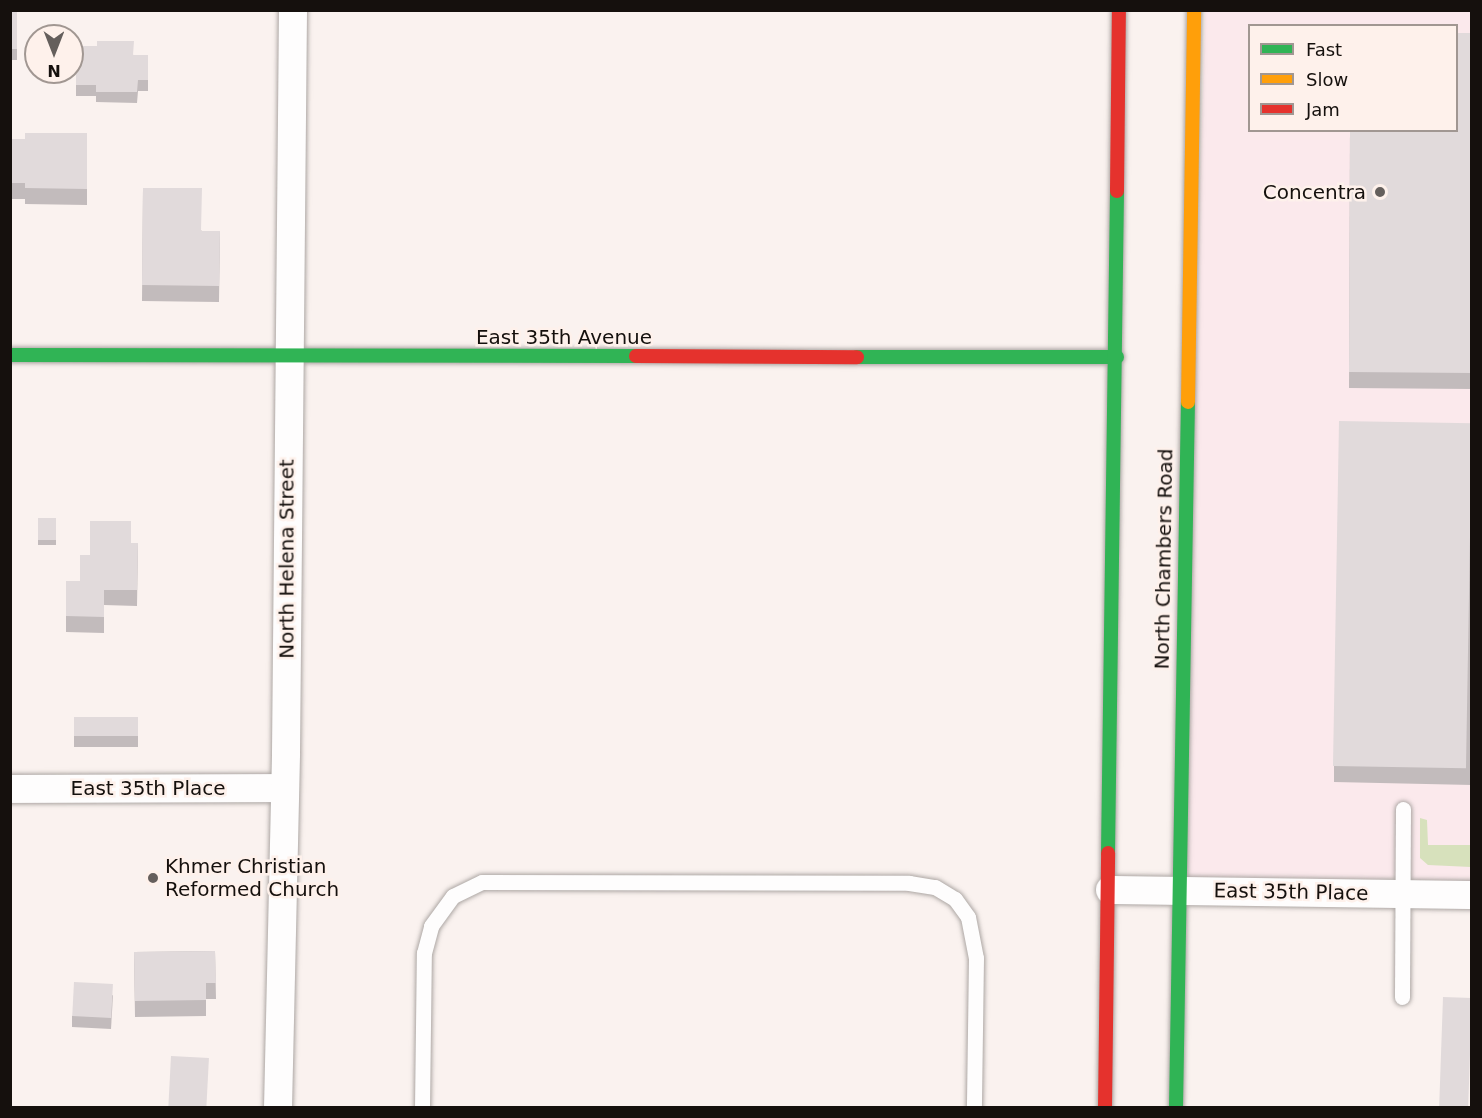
<!DOCTYPE html>
<html>
<head>
<meta charset="utf-8">
<style>
	body { margin:0 }
	#map { position:relative; width:1482px; height:1118px; overflow:hidden; background:#faf2ef; font-family:"DejaVu Sans",sans-serif }
	div>[style] { position:absolute }
	.industrial>* { inset:0; background:#fbe9ec }
	.green>* { inset:0; background:#d7e1bc }
	.roads { filter:drop-shadow(0 0 2px #ada7a4) drop-shadow(0 0 2px #ada7a4) }
	.lane>* { height:15px; margin:-7.5px; padding:0 7.5px; transform-origin:7.5px; border-radius:7.5px; background:#fefdfd }
	.street>* { height:28px; margin:-14px; padding:0 14px; transform-origin:14px; border-radius:14px; background:#fefdfd }
	.fast>* { height:14px; margin:-7px; padding:0 7px; transform-origin:7px; border-radius:7px; background:#30b455 }
	.slow>* { height:14px; margin:-7px; padding:0 7px; transform-origin:7px; border-radius:7px; background:#ff9f0a }
	.jam>* { height:14px; margin:-7px; padding:0 7px; transform-origin:7px; border-radius:7px; background:#e5322d }
	.wall>* { inset:0; background:#c2bbbc; transform-origin:0 0 }
	.building>* { inset:0; background:#e1dadb; transform-origin:0 0 }
	.dots>* { width:16px; height:16px; translate:-50% -50%; box-sizing:border-box; border:3px solid #fef1eb; border-radius:50% }
	span { translate:-50% -50%; white-space:nowrap; text-align:center; line-height:1.15; -webkit-text-stroke:5px #fef1eb; paint-order:stroke }
	.poi-label { font-size:20px; color:#15100d }
	.right { translate:-100% -50%; text-align:right }
	.left { translate:0 -50%; text-align:left }
	.street-label { font-size:20px; color:#15100d }
	.frame { position:absolute; inset:0; border:12px solid #15100d; pointer-events:none }
	.legend { position:absolute; left:1248px; top:24px; width:210px; height:108px; box-sizing:border-box; background:#fef1eb; border:2px solid #a19792; margin:0; padding:8px 10px; list-style:none; font-size:18px; color:#15100d }
	.legend li { display:flex; align-items:center; gap:12px; height:30px }
	.legend b { width:30px; border:2px solid #a19792 }
	.north { position:absolute; left:24px; top:24px; width:60px; height:60px; box-sizing:border-box; background:#fef1eb; border:2px solid #a19792; border-radius:50%; rotate:180deg; font-size:16px; font-weight:700; line-height:24px; text-align:center; color:#15100d }
	.north::after { content:''; display:block; margin:auto; width:21px; height:27px; background:#655f5c; clip-path:polygon(50% 0,100% 100%,50% 72%,0 100%) }
</style>
</head>
<body>
<div id="map">
	<div class="industrial">
		<i style="clip-path:polygon(evenodd,1205px 11px,1471px 11px,1471px 895px,1180px 890px,1205px 11px,1250px 26px,1456px 26px,1456px 130px,1250px 130px,1250px 26px)"></i>
	</div>
	<div class="green">
		<i style="clip-path:polygon(1420px 818px,1427px 820px,1428px 845px,1471px 845px,1471px 867px,1428px 865px,1420px 858px)"></i>
	</div>
	<div class="roads">
		<div class="lane">
			<i style="left:1402px;top:997px;width:188px;rotate:-89.7deg"></i>
			<i style="left:422px;top:1108px;width:155px;rotate:-89.3deg"></i>
			<i style="left:424px;top:953px;width:28px;rotate:-75deg"></i>
			<i style="left:431px;top:926px;width:37px;rotate:-54deg"></i>
			<i style="left:453px;top:896px;width:32px;rotate:-26deg"></i>
			<i style="left:482px;top:882px;width:427px;rotate:0.1deg"></i>
			<i style="left:909px;top:883px;width:26px;rotate:9deg"></i>
			<i style="left:935px;top:887px;width:23px;rotate:31deg"></i>
			<i style="left:955px;top:899px;width:22px;rotate:54deg"></i>
			<i style="left:968px;top:917px;width:42px;rotate:79deg"></i>
			<i style="left:976px;top:958px;width:150px;rotate:90.8deg"></i>
		</div>
		<div class="street">
			<i style="left:10px;top:789px;width:275px;rotate:-0.2deg"></i>
			<i style="left:1110px;top:890px;width:362px;rotate:0.8deg"></i>
			<i style="left:278px;top:1108px;width:355px;rotate:-88.7deg"></i>
			<i style="left:286px;top:753px;width:743px;rotate:-89.46deg"></i>
		</div>
		<div class="fast">
			<i style="left:10px;top:355px;width:626px;rotate:0.09deg"></i>
			<i style="left:857px;top:357px;width:260px"></i>
			<i style="left:1108px;top:853px;width:662px;rotate:-89.22deg"></i>
			<i style="left:1176px;top:1108px;width:706px;rotate:-89.03deg"></i>
		</div>
		<div class="slow">
			<i style="left:1188px;top:402px;width:392px;rotate:-89.1deg"></i>
		</div>
		<div class="jam">
			<i style="left:1117px;top:191px;width:181px;rotate:-89.4deg"></i>
			<i style="left:636px;top:356px;width:221px;rotate:0.3deg"></i>
			<i style="left:1105px;top:1108px;width:255px;rotate:-89.3deg"></i>
		</div>
	</div>
	<div class="wall">
		<i style="left:10px;top:10px;width:7px;height:50px"></i>
		<i style="clip-path:polygon(1472px 33px,1472px 389px,1349px 388px,1350px 130px)"></i>
		<i style="clip-path:polygon(76px 46px,134px 55px,148px 55px,148px 91px,138px 91px,137px 103px,96px 102px,96px 96px,76px 96px)"></i>
		<i style="clip-path:polygon(87px 133px,87px 205px,25px 204px,25px 199px,10px 199px,10px 139px,25px 139px)"></i>
		<i style="clip-path:polygon(143px 188px,202px 231px,220px 231px,219px 302px,142px 301px)"></i>
		<i style="clip-path:polygon(1472px 423px,1472px 785px,1334px 782px,1334px 766px)"></i>
		<i style="left:38px;top:518px;width:18px;height:27px"></i>
		<i style="clip-path:polygon(131px 543px,138px 543px,137px 606px,104px 605px,104px 633px,66px 632px,66px 581px,80px 581px,90px 555px)"></i>
		<i style="left:74px;top:717px;width:64px;height:30px"></i>
		<i style="clip-path:polygon(215px 951px,216px 999px,206px 999px,206px 1016px,135px 1017px,134px 952px)"></i>
		<i style="clip-path:polygon(113px 995px,111px 1029px,72px 1027px,72px 1016px)"></i>
	</div>
	<div class="building">
		<i style="left:10px;top:10px;width:7px;height:39px"></i>
		<i style="clip-path:polygon(1456px 33px,1472px 33px,1472px 373px,1349px 372px,1350px 130px,1456px 130px)"></i>
		<i style="clip-path:polygon(97px 41px,134px 41px,133px 55px,148px 55px,148px 80px,138px 80px,137px 92px,96px 92px,96px 85px,76px 85px,76px 46px,97px 46px)"></i>
		<i style="clip-path:polygon(25px 133px,87px 133px,87px 189px,25px 188px,25px 183px,10px 183px,10px 139px,25px 139px)"></i>
		<i style="clip-path:polygon(143px 188px,202px 188px,201px 231px,220px 231px,219px 286px,142px 285px)"></i>
		<i style="left:1339px;top:421px;width:133px;height:345px;rotate:1deg"></i>
		<i style="left:38px;top:518px;width:18px;height:22px"></i>
		<i style="clip-path:polygon(90px 521px,131px 521px,131px 543px,138px 543px,137px 590px,104px 590px,104px 617px,66px 616px,66px 581px,80px 581px,80px 555px,90px 555px)"></i>
		<i style="left:74px;top:717px;width:64px;height:19px"></i>
		<i style="clip-path:polygon(215px 951px,216px 983px,206px 983px,206px 1000px,135px 1001px,134px 952px)"></i>
		<i style="left:74px;top:982px;width:39px;height:34px;rotate:3deg"></i>
		<i style="left:1443px;top:997px;width:29px;height:110px;rotate:2deg"></i>
		<i style="left:171px;top:1056px;width:38px;height:51px;rotate:3deg"></i>
	</div>
	<div class="dots">
		<i style="left:1380px;top:192px;background:#655f5c"></i>
		<i style="left:153px;top:878px;background:#655f5c"></i>
	</div>
	<div class="poi-label">
		<span class="right" style="left:1366px;top:192px">Concentra</span>
		<span class="left" style="left:165px;top:878px">Khmer Christian<br>Reformed Church</span>
	</div>
	<div class="street-label">
		<span style="left:564px;top:337px">East 35th Avenue</span>
		<span style="left:287px;top:559px;rotate:-90deg">North Helena Street</span>
		<span style="left:1164px;top:559px;rotate:-89deg">North Chambers Road</span>
		<span style="left:148px;top:788px">East 35th Place</span>
		<span style="left:1291px;top:892px;rotate:1deg">East 35th Place</span>
	</div>
	<div class="frame"></div>
	<ul class="legend">
	<li><b style="height:8px;background:#30b455"></b>Fast</li>
	<li><b style="height:8px;background:#ff9f0a"></b>Slow</li>
	<li><b style="height:8px;background:#e5322d"></b>Jam</li>
	</ul>
	<div class="north">N</div>
</div>
</body>
</html>
